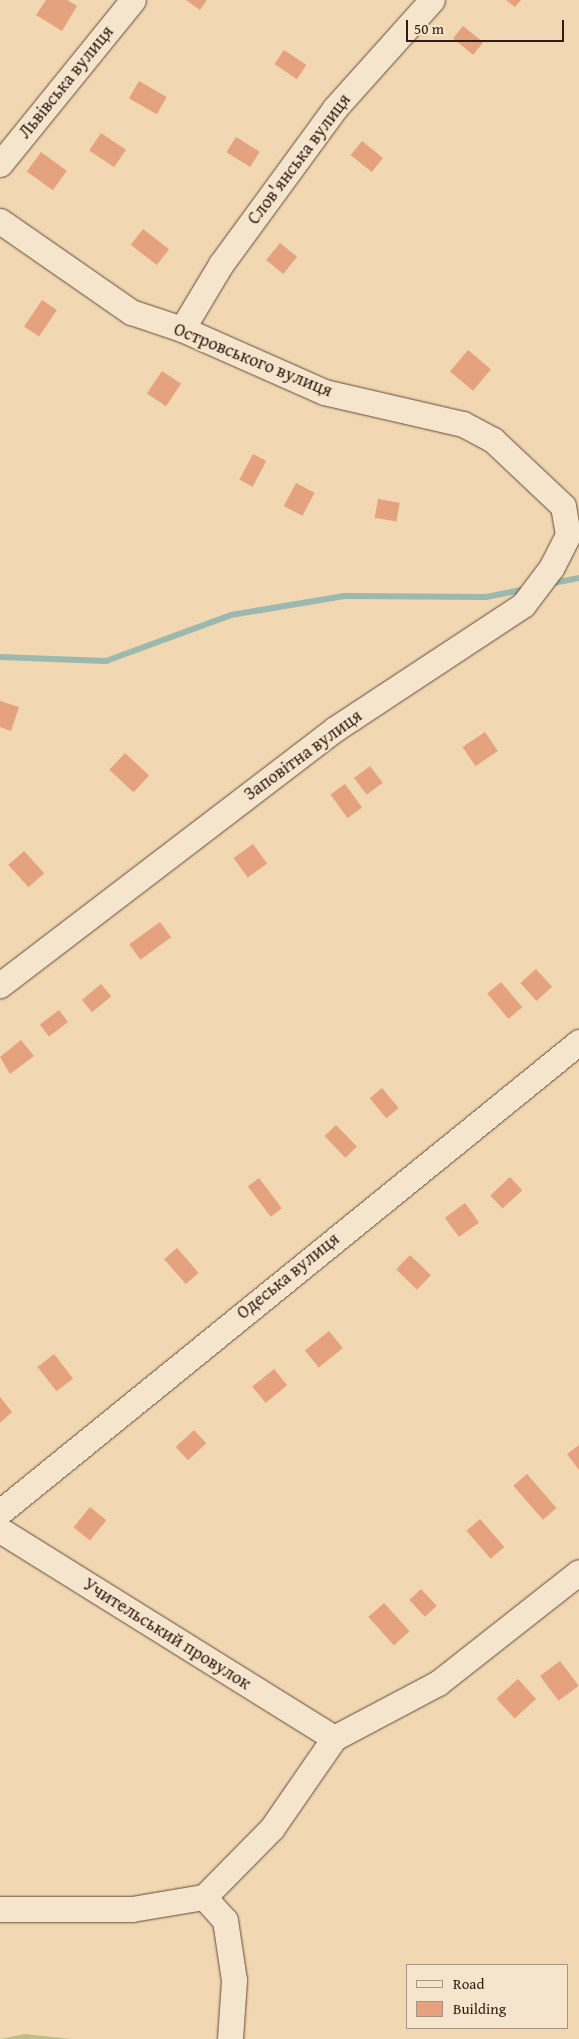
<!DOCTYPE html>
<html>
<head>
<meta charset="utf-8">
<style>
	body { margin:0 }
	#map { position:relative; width:579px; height:2039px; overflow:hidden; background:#f1d7b2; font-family:"Gentium Book Plus",serif }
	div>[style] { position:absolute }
	.green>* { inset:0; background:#bfbd89 }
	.stream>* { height:6px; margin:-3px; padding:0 3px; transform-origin:3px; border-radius:3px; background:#9bb9ae }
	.building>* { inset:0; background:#e4a37e; transform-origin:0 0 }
	.roads { filter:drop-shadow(0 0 1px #624a3a) drop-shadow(0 0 1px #624a3a) }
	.minor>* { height:25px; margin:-12.5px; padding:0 12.5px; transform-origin:12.5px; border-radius:12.5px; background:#f6e5cd }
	span { translate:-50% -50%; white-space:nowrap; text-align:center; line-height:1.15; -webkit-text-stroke:4px #f6e5cd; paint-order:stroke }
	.street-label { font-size:18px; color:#321b12 }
	.legend { position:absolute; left:406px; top:1964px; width:162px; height:65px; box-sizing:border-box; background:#f6e5cd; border:1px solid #a89482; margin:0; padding:6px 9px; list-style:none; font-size:15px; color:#321b12 }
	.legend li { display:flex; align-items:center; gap:10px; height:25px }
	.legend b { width:25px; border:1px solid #a89482 }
	.scale { position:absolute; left:406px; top:20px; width:158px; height:22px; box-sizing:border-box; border:2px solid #321b12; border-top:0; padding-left:6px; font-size:15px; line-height:18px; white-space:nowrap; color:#321b12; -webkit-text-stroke:4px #f6e5cd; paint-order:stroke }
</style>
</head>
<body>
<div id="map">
	<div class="green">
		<i style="clip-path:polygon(25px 2034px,72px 2039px,0 2039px)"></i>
	</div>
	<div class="stream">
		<i style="left:548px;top:584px;width:32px;rotate:-11deg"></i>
		<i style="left:0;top:657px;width:106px;rotate:2.2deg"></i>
		<i style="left:106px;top:661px;width:133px;rotate:-20.2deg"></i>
		<i style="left:231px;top:615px;width:115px;rotate:-9.5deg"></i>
		<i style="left:344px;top:596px;width:142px;rotate:0.4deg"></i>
		<i style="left:486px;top:597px;width:41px;rotate:-11.3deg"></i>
	</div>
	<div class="building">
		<i style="clip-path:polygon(46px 0,67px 0,77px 6px,62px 31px,36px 15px)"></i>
		<i style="clip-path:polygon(186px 0,207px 0,200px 10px)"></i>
		<i style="clip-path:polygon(506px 0,521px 0,515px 7px)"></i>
		<i style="left:463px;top:26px;width:26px;height:16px;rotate:39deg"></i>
		<i style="left:284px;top:50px;width:27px;height:17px;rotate:34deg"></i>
		<i style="left:139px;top:81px;width:32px;height:20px;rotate:30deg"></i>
		<i style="left:101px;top:133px;width:30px;height:21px;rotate:34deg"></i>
		<i style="left:236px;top:137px;width:28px;height:18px;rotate:32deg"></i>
		<i style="left:362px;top:141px;width:27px;height:18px;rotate:39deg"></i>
		<i style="left:41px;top:152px;width:32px;height:24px;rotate:36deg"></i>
		<i style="left:143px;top:229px;width:33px;height:20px;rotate:38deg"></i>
		<i style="left:280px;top:243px;width:22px;height:22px;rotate:39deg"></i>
		<i style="left:42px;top:300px;width:18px;height:32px;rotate:34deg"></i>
		<i style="left:468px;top:350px;width:30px;height:28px;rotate:40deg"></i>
		<i style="left:162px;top:371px;width:23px;height:27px;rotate:34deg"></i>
		<i style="left:253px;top:454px;width:15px;height:29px;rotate:28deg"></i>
		<i style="left:296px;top:483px;width:21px;height:26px;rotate:28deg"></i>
		<i style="left:378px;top:499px;width:22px;height:19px;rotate:10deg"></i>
		<i style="clip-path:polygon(0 701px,19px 707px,11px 731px,0 727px)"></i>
		<i style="left:485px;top:732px;width:23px;height:27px;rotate:56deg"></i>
		<i style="left:125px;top:753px;width:33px;height:23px;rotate:43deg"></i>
		<i style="left:370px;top:766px;width:21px;height:20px;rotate:53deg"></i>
		<i style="left:345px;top:784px;width:29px;height:18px;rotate:54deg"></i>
		<i style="left:253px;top:844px;width:24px;height:24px;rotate:54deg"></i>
		<i style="left:24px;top:851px;width:30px;height:21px;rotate:48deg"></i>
		<i style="left:160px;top:922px;width:19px;height:38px;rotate:54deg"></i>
		<i style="left:536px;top:969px;width:24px;height:21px;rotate:48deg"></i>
		<i style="left:501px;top:982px;width:33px;height:18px;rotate:50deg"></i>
		<i style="left:101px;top:984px;width:16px;height:25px;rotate:50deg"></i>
		<i style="left:59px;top:1010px;width:15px;height:24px;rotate:53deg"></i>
		<i style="clip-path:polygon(21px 1040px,34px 1056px,10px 1074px,0 1057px)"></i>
		<i style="left:382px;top:1088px;width:26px;height:16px;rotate:50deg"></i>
		<i style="left:336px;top:1125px;width:30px;height:16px;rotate:46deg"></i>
		<i style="left:510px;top:1177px;width:18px;height:27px;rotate:47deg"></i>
		<i style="left:259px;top:1178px;width:38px;height:14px;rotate:53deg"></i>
		<i style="left:465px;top:1203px;width:24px;height:25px;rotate:54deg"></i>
		<i style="left:177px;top:1248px;width:33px;height:17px;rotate:49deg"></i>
		<i style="left:410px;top:1255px;width:29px;height:20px;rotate:44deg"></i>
		<i style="left:329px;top:1331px;width:22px;height:31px;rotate:51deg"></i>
		<i style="left:54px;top:1354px;width:31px;height:21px;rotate:52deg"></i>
		<i style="left:274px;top:1369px;width:21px;height:28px;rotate:51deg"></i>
		<i style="clip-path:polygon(0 1397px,12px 1412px,0 1423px)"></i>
		<i style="left:194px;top:1430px;width:18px;height:25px;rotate:47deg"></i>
		<i style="clip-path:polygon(579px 1445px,579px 1470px,567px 1454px)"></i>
		<i style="left:527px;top:1474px;width:45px;height:18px;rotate:49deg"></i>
		<i style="left:90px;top:1507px;width:21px;height:26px;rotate:39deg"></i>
		<i style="left:480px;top:1519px;width:37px;height:18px;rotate:49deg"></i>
		<i style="left:421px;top:1589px;width:23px;height:16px;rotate:47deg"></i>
		<i style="left:384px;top:1603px;width:38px;height:21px;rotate:48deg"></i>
		<i style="left:560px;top:1661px;width:31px;height:25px;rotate:53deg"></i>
		<i style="left:518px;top:1679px;width:27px;height:29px;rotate:48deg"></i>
	</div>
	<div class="roads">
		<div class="minor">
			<i style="left:0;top:164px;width:211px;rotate:-51deg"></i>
			<i style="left:0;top:221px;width:160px;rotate:34.8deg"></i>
			<i style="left:131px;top:312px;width:54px;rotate:18.4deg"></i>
			<i style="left:182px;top:329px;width:155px;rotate:23.9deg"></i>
			<i style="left:324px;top:392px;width:143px;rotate:13deg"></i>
			<i style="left:463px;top:424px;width:34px;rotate:28deg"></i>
			<i style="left:493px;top:440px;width:96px;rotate:43.3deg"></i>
			<i style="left:563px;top:506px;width:29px;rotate:80deg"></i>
			<i style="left:568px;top:535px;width:37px;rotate:117deg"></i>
			<i style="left:551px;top:568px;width:46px;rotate:127.1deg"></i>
			<i style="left:523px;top:605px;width:225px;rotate:146.6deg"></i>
			<i style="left:335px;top:729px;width:422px;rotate:142.6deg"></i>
			<i style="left:182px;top:329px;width:76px;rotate:-59deg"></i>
			<i style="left:221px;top:264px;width:193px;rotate:-53.8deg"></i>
			<i style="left:335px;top:108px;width:145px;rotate:-48.1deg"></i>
			<i style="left:0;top:1512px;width:746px;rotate:-39.07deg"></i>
			<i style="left:0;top:1530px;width:393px;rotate:31.9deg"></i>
			<i style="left:334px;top:1738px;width:118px;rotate:-27.9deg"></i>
			<i style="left:438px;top:1683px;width:179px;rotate:-38.2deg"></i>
			<i style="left:204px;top:1897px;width:31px;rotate:48deg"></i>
			<i style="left:225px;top:1920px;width:61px;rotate:81.5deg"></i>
			<i style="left:234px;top:1980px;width:59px;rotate:93.9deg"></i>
			<i style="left:0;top:1909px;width:132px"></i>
			<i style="left:132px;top:1909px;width:73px;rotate:-9.5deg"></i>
			<i style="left:204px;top:1897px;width:97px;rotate:-45.4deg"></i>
			<i style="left:272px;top:1828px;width:109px;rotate:-55.4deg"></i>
		</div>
	</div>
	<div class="street-label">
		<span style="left:66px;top:82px;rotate:-51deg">Львівська вулиця</span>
		<span style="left:299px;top:159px;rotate:-53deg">Слов'янська вулиця</span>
		<span style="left:253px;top:360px;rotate:22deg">Островського вулиця</span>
		<span style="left:303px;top:755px;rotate:-36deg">Заповітна вулиця</span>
		<span style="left:288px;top:1276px;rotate:-39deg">Одеська вулиця</span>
		<span style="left:167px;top:1634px;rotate:32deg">Учительський провулок</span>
	</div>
	<ul class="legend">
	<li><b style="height:6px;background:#f6e5cd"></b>Road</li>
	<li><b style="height:14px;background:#e4a37e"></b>Building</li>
	</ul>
	<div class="scale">50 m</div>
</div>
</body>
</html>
